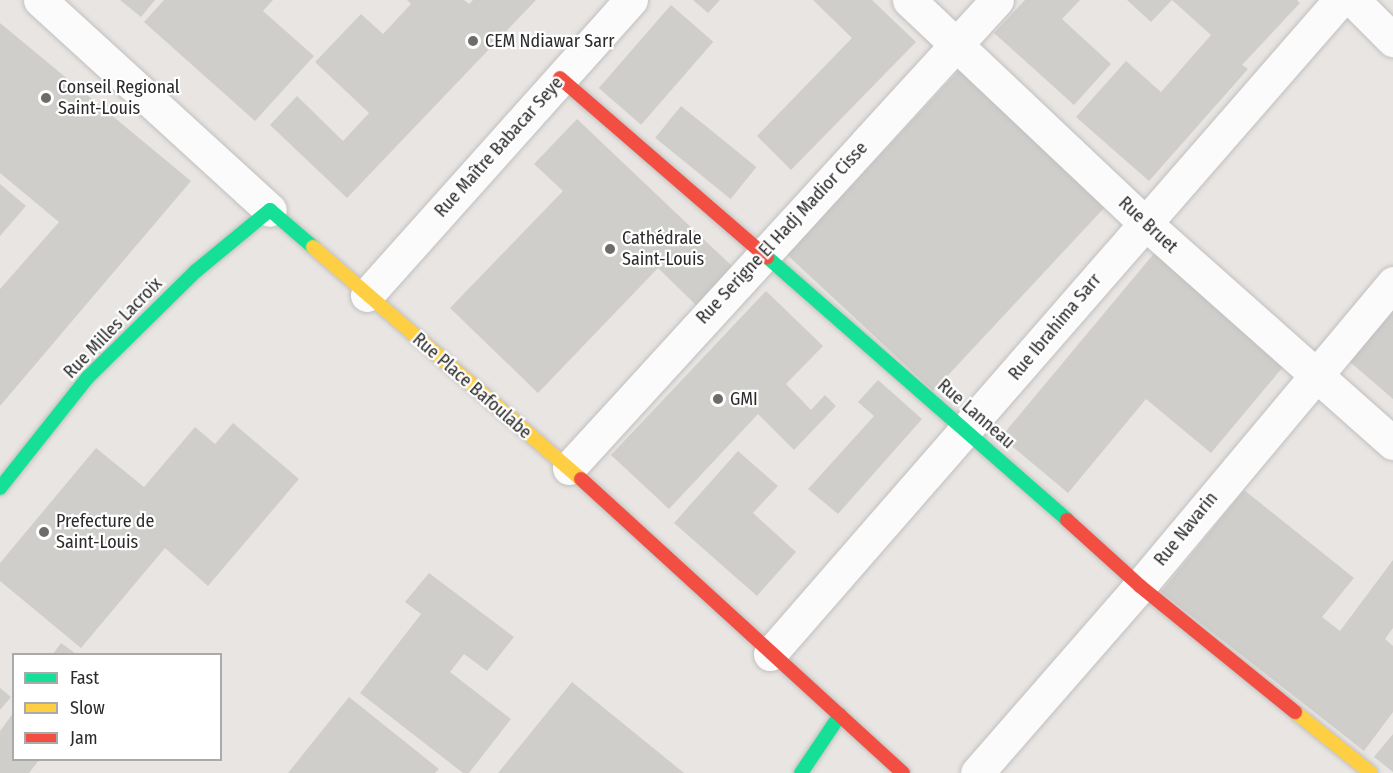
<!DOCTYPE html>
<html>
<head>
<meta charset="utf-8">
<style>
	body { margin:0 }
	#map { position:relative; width:1393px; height:773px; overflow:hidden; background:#e8e5e2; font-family:"Fira Sans Condensed",sans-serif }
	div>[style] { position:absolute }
	.building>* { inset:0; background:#d0cecb; transform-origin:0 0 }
	.roads { filter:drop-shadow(0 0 2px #c1c0c0) drop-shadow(0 0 2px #c1c0c0) }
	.street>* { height:33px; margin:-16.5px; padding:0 16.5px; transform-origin:16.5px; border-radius:16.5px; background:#fcfbfb }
	.fast>* { height:14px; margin:-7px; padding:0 7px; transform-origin:7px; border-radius:7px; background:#16e098 }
	.slow>* { height:14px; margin:-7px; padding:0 7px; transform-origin:7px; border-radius:7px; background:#ffcf43 }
	.jam>* { height:14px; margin:-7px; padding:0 7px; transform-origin:7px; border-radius:7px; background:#f24e42 }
	.dots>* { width:16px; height:16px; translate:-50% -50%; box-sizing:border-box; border:3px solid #fff; border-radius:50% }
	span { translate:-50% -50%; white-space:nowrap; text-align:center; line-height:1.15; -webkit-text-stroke:4.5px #fff; paint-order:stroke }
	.poi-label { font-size:18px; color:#2b2b2b }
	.left { translate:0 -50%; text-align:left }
	.street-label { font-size:18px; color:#2b2b2b }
	.legend { position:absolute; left:12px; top:653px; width:210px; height:108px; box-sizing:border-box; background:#fff; border:2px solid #aaa; margin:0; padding:8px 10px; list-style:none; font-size:18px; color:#2b2b2b }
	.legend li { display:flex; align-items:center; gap:12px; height:30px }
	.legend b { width:30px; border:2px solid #aaa }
</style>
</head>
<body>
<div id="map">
	<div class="building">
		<i style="clip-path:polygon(120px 0,155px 0,141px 17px)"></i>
		<i style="clip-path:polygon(164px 0,273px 0,263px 11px,314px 56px,255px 121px,144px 22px)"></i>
		<i style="clip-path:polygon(407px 0,464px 0,469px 4px,473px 0,536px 0,347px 198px,270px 125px,297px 96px,343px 141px,369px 113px,315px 62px,361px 14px,383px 34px,411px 4px)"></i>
		<i style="clip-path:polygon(693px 0,720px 0,708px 13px)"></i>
		<i style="clip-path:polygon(813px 0,872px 0,916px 42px,791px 170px,757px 136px,852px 38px)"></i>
		<i style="clip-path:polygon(1025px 0,1080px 0,1062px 19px,1111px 64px,1074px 105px,994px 33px)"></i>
		<i style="clip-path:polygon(1127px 0,1297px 0,1300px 3px,1242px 65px,1248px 69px,1149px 181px,1076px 117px,1126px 61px,1161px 92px,1211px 35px,1172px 0,1151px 22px)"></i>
		<i style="left:671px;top:5px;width:56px;height:110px;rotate:41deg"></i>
		<i style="clip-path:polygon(0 23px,191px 181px,0 406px,0 289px,59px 222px,0 173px)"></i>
		<i style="left:963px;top:66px;width:200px;height:258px;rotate:43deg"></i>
		<i style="left:681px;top:106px;width:97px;height:41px;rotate:39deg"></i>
		<i style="clip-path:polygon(577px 119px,734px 268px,697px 306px,658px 268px,538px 393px,450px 308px,563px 191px,534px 164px)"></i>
		<i style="clip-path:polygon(0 184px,26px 206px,0 236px)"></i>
		<i style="clip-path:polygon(1156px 251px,1288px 361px,1211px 453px,1146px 399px,1068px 493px,1001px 437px)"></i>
		<i style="clip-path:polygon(766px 291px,823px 346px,786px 384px,811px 410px,825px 395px,836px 406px,794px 450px,758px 414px,669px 509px,611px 455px)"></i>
		<i style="clip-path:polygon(1393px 298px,1393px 399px,1342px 355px)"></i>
		<i style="clip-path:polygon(878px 380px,922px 419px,838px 514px,808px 489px,874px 416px,858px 402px)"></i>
		<i style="clip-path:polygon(233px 423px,299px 479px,208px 586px,165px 548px,81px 648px,0 581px,0 563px,96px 448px,144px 487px,195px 427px,215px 444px)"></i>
		<i style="clip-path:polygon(738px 451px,778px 486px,753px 513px,796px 552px,757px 596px,674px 523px)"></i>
		<i style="clip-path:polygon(1244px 490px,1354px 578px,1322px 617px,1340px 631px,1393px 560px,1393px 628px,1385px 639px,1393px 646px,1393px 712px,1364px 751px,1161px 592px)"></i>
		<i style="clip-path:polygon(429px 573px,514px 637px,487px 671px,464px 654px,450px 672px,511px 719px,469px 773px,463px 773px,360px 693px,421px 614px,405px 602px)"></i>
		<i style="clip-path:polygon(61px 643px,76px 654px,53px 654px)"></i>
		<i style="clip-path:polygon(572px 682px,684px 773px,498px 773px)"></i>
		<i style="clip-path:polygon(0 688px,11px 697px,0 710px)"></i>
		<i style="clip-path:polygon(349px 697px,439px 769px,435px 773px,288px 773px)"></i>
		<i style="clip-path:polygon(14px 712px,14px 760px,39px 760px,29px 773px,0 773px,0 731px)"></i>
		<i style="clip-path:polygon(1393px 734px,1393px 772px,1374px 757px)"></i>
	</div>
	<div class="roads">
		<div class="street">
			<i style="left:40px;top:0;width:311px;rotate:42.4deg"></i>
			<i style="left:909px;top:0;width:323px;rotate:43.4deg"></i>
			<i style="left:1144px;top:222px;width:333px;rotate:41.6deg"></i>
			<i style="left:1353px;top:0;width:57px;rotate:45deg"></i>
			<i style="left:367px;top:295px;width:396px;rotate:-48.2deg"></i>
			<i style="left:569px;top:468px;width:634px;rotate:-47.56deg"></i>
			<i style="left:770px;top:654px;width:868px;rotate:-48.93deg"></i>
			<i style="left:977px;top:773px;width:248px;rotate:-48.9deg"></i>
			<i style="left:1140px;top:586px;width:395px;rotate:-50.1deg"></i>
		</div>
		<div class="fast">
			<i style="left:767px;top:257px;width:399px;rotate:41.2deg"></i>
			<i style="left:0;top:488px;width:142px;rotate:-51.6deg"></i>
			<i style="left:88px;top:377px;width:151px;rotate:-44.5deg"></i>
			<i style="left:196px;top:271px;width:96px;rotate:-39.5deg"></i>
			<i style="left:270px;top:210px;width:57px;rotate:40.7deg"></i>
			<i style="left:801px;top:773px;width:70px;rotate:-56.1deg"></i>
		</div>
		<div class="slow">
			<i style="left:313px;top:247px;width:354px;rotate:40.9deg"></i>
			<i style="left:1295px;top:712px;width:97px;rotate:38.8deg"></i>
		</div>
		<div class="jam">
			<i style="left:560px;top:78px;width:274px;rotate:40.9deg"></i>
			<i style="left:581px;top:479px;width:436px;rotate:42.4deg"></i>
			<i style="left:1067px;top:520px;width:98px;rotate:42.1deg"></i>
			<i style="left:1140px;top:586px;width:200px;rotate:39.1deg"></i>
		</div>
	</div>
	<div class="dots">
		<i style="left:473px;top:41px;background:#6d6c6b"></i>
		<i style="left:46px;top:98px;background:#6d6c6b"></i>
		<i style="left:610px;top:249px;background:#6d6c6b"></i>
		<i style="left:718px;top:399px;background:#6d6c6b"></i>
		<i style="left:44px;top:532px;background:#6d6c6b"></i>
	</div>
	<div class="poi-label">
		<span class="left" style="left:485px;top:41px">CEM Ndiawar Sarr</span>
		<span class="left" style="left:58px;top:98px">Conseil Regional<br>Saint-Louis</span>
		<span class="left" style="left:622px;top:249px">Cathédrale<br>Saint-Louis</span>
		<span class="left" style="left:730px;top:399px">GMI</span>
		<span class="left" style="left:56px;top:532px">Prefecture de<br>Saint-Louis</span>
	</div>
	<div class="street-label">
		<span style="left:499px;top:147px;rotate:-48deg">Rue Maître Babacar Seye</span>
		<span style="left:1148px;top:225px;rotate:43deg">Rue Bruet</span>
		<span style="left:782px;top:233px;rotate:-47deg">Rue Serigne El Hadj Madior Cisse</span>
		<span style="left:1055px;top:327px;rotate:-50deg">Rue Ibrahima Sarr</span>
		<span style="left:113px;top:328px;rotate:-46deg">Rue Milles Lacroix</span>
		<span style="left:472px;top:386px;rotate:41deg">Rue Place Bafoulabe</span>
		<span style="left:976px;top:414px;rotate:41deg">Rue Lanneau</span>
		<span style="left:1186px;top:529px;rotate:-51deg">Rue Navarin</span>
	</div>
	<ul class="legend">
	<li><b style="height:8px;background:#16e098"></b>Fast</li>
	<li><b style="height:8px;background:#ffcf43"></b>Slow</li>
	<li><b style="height:8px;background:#f24e42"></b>Jam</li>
	</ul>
</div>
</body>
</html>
